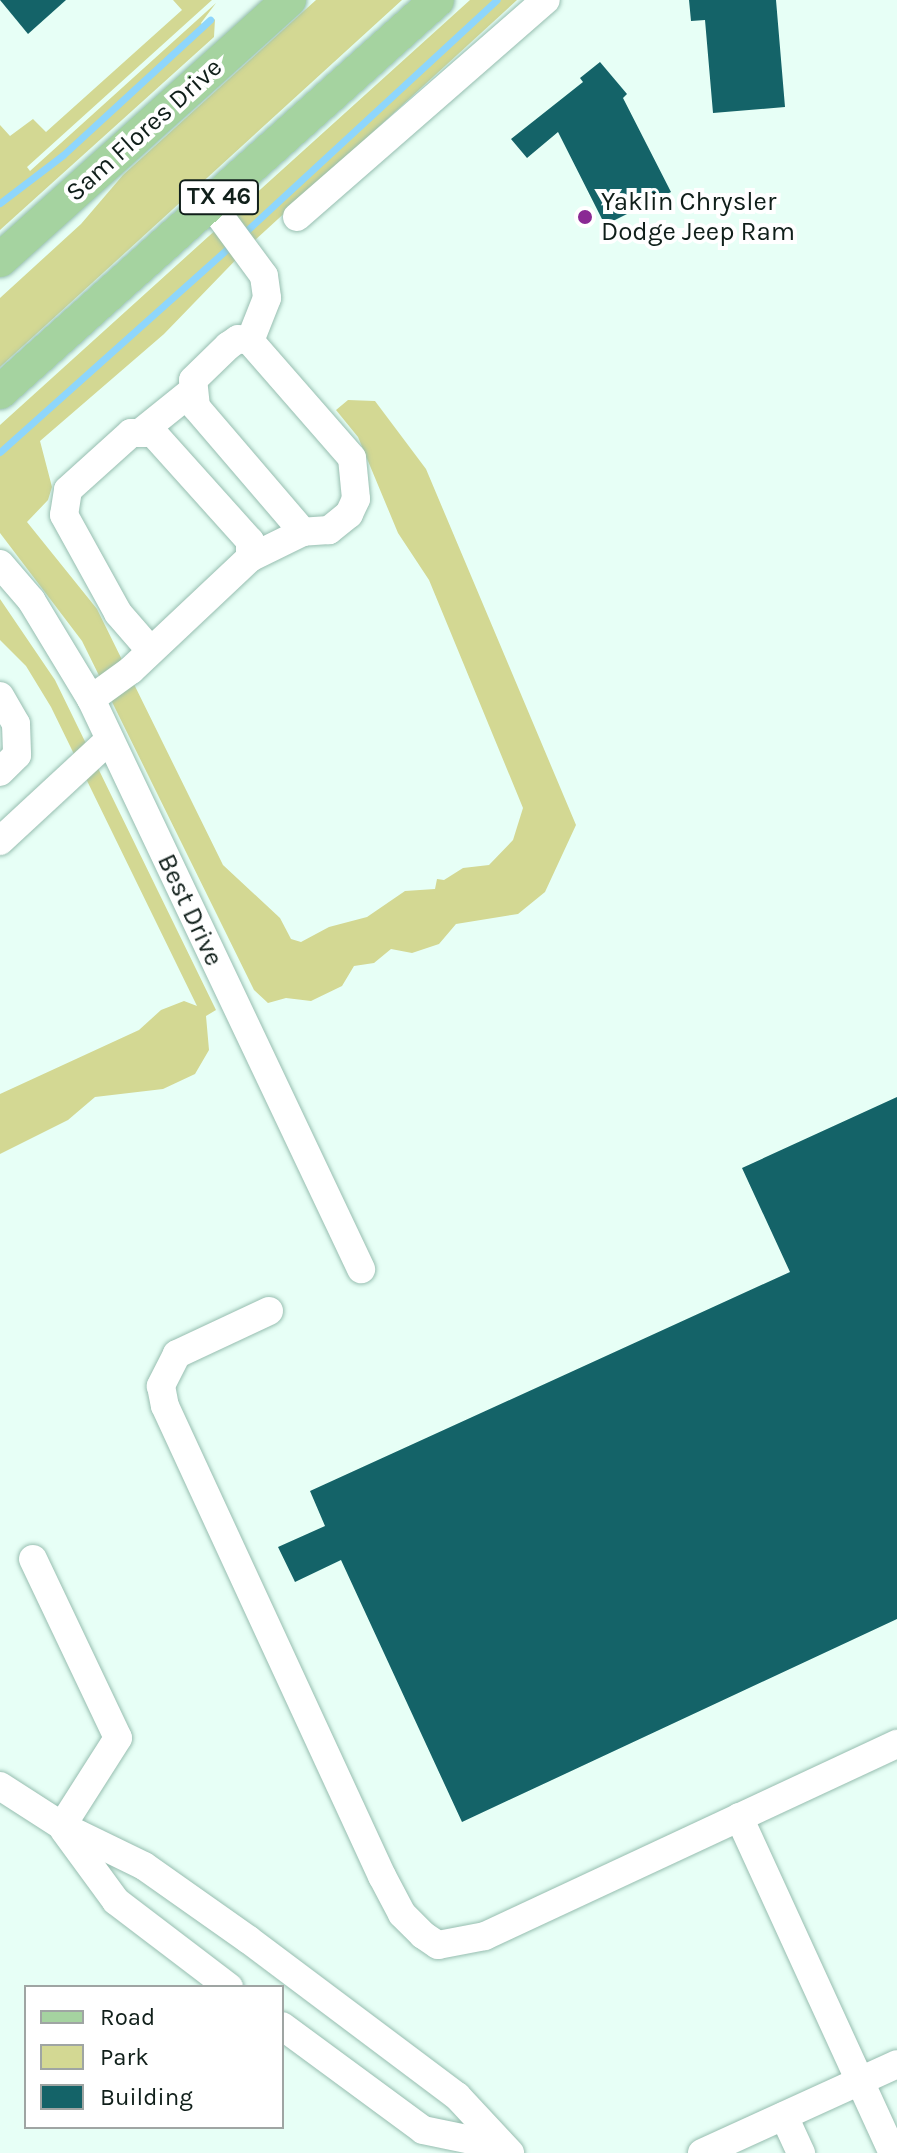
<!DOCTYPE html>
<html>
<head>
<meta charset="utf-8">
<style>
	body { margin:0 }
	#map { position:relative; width:897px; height:2153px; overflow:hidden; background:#e7fff6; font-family:Karla,sans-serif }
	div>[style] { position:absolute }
	.green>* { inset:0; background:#d3d893 }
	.stream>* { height:7px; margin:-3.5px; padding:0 3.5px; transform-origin:3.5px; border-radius:3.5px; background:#8ed6fc }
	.building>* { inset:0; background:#146368 }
	.roads { filter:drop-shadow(0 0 2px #97beb0) drop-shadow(0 0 2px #97beb0) }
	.minor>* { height:28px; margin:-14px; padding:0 14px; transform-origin:14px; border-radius:14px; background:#fff }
	.major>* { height:34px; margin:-17px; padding:0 17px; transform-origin:17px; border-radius:17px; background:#a5d3a0 }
	.dots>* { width:22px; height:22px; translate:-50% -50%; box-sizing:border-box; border:4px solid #fff; border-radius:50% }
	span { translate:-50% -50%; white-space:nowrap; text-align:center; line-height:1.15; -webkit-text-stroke:8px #fff; paint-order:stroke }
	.shield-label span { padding:2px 6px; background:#fff; border:2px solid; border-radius:6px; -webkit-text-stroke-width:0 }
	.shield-label { font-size:24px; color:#101f1a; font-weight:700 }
	.street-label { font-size:26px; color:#101f1a }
	.poi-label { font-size:26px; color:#101f1a }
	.left { translate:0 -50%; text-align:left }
	.legend { position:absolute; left:24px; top:1985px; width:260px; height:144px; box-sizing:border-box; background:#fff; border:2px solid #9fa5a3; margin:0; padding:10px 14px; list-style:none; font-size:24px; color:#101f1a }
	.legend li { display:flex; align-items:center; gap:16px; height:40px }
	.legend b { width:40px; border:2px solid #9fa5a3 }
</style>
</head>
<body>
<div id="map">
	<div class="green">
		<i style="clip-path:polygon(173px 0,212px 0,27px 167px,30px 171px,216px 3px,201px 23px,205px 28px,215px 19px,214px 37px,0 230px,0 125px,10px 136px,33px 119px,46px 132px,182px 10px)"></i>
		<i style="clip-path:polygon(316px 0,402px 0,0 367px,0 298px,81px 224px,123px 175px)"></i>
		<i style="clip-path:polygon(470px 0,517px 0,254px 241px,164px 334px,40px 441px,52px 487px,48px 500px,27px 522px,97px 609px,223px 865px,280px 918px,291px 939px,301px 942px,329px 927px,367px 917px,405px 891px,435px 889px,437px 879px,444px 880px,463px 868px,489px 865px,513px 840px,523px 808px,429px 580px,398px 533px,358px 437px,336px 410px,348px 400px,375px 401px,426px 469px,576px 825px,545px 892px,518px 914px,456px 924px,439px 944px,412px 953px,391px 949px,374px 963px,354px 966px,342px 986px,311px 1001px,286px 998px,268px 1003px,254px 990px,82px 641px,0 533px,0 425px)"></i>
		<i style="clip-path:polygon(0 599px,55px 680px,216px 1010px,206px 1016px,209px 1050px,195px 1074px,163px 1089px,95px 1097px,68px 1120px,0 1154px,0 1094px,139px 1030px,161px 1010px,184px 1001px,197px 1006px,51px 707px,26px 666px,0 640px)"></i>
	</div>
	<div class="stream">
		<i style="left:0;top:203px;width:79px;rotate:-37.3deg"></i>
		<i style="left:63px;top:155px;width:200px;rotate:-42.6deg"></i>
		<i style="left:243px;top:234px;width:345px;rotate:-42.7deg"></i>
		<i style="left:0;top:452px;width:314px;rotate:-41.8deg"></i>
	</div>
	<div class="building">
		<i style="clip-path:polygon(0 0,66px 0,28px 34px)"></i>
		<i style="clip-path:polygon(689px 0,776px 0,785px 107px,713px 113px,705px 20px,691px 21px)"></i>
		<i style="clip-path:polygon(600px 62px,627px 94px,623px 98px,671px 192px,605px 225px,558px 132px,527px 158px,511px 139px,583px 82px,580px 78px)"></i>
		<i style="clip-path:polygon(897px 1097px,897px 1619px,462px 1822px,341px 1560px,295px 1582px,278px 1547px,325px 1526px,310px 1491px,790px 1272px,742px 1168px)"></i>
	</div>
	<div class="roads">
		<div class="minor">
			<i style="left:211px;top:204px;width:89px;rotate:53.6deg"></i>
			<i style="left:264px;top:276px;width:22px;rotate:82deg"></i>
			<i style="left:267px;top:298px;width:46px;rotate:111.6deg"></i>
			<i style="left:250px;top:341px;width:155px;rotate:48.9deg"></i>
			<i style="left:352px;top:458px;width:41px;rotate:84.4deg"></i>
			<i style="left:356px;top:499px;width:17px;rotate:115deg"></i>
			<i style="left:349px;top:514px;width:26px;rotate:141deg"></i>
			<i style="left:329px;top:530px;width:26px;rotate:176deg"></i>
			<i style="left:303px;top:532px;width:165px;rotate:-130.6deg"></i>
			<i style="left:196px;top:407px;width:27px;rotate:-96deg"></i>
			<i style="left:193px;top:380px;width:49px;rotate:-44.2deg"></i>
			<i style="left:228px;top:346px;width:12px;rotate:-35deg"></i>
			<i style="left:238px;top:339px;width:12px;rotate:9deg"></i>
			<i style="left:297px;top:217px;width:330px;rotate:-41.1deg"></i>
			<i style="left:140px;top:433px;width:65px;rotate:-38.8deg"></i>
			<i style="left:250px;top:558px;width:59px;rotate:-26.1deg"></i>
			<i style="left:0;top:564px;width:48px;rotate:49.3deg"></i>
			<i style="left:31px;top:600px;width:116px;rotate:58.8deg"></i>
			<i style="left:91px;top:699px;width:631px;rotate:64.65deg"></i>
			<i style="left:0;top:696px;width:32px;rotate:60deg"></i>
			<i style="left:16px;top:724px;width:31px;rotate:88deg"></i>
			<i style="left:17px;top:755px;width:24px;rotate:135deg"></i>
			<i style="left:91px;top:699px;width:49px;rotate:-35.9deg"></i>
			<i style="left:131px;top:670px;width:163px;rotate:-43.3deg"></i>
			<i style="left:250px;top:558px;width:17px;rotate:-90deg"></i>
			<i style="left:250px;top:541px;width:145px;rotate:-131.9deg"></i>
			<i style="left:153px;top:433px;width:22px;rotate:180deg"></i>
			<i style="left:131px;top:433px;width:85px;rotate:137.9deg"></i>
			<i style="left:68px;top:490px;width:25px;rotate:99deg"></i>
			<i style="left:64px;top:515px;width:112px;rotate:61.1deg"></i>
			<i style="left:118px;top:613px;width:49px;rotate:49.1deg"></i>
			<i style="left:0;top:841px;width:149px;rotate:-42.8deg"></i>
			<i style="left:269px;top:1311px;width:102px;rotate:154.9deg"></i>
			<i style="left:177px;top:1354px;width:36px;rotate:117deg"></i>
			<i style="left:161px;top:1386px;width:20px;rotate:79deg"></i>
			<i style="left:165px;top:1406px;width:518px;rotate:65.22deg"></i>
			<i style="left:382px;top:1876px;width:43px;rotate:62.2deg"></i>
			<i style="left:402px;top:1914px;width:30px;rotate:45deg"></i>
			<i style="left:423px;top:1935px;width:18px;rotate:34deg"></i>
			<i style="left:438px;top:1945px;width:48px;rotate:-10.8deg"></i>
			<i style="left:485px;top:1936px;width:455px;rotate:-25deg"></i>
			<i style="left:33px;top:1559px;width:198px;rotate:64.6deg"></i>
			<i style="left:118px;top:1738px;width:104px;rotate:122.5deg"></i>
			<i style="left:0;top:1786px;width:74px;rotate:32.8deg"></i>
			<i style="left:62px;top:1826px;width:91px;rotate:26deg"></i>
			<i style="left:144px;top:1866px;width:128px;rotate:35.2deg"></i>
			<i style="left:249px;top:1940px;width:260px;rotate:36.9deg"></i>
			<i style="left:457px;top:2096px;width:78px;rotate:47.1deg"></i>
			<i style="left:739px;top:1817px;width:370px;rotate:65.4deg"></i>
			<i style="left:64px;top:1830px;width:88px;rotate:53.8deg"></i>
			<i style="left:116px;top:1901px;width:142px;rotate:37.3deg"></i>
			<i style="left:282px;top:2026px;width:175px;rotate:36.4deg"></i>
			<i style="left:423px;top:2130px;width:79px;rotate:11.7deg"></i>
			<i style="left:784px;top:2116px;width:41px;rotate:65.3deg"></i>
			<i style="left:702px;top:2153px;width:214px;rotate:-24.5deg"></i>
		</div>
		<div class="major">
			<i style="left:0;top:260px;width:389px;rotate:-42deg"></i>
			<i style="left:0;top:392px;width:587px;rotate:-41.89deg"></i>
		</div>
	</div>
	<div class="dots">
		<i style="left:585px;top:217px;background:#8a2a94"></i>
	</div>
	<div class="shield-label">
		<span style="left:219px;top:197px">TX 46</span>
	</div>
	<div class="street-label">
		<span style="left:144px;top:130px;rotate:-42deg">Sam Flores Drive</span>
		<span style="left:190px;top:910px;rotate:65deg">Best Drive</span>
	</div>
	<div class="poi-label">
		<span class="left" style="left:601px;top:217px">Yaklin Chrysler<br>Dodge Jeep Ram</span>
	</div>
	<ul class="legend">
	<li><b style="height:10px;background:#a5d3a0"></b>Road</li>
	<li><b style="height:22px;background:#d3d893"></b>Park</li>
	<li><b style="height:22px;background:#146368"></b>Building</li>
	</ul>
</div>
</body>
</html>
